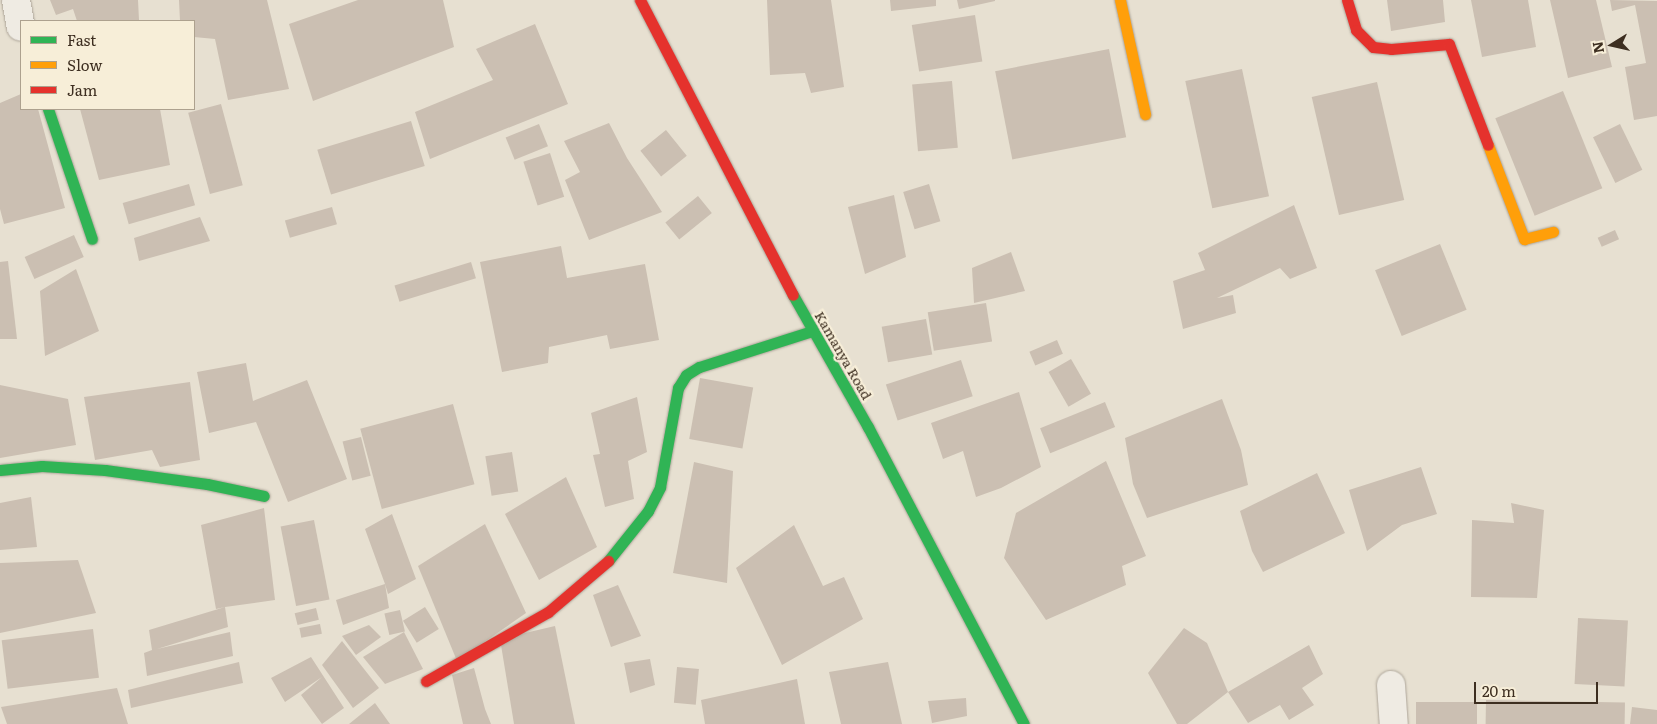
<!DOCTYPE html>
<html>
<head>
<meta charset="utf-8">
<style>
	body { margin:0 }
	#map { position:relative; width:1657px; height:724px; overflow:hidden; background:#e7e0d1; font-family:Literata,serif }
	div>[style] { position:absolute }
	.building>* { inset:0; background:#cbbfb2; transform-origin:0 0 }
	.roads { filter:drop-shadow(0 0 1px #ada599) drop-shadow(0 0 1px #ada599) }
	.street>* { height:28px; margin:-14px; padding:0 14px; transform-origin:14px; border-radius:14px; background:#efebe3 }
	.fast>* { height:11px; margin:-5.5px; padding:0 5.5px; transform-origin:5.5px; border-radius:5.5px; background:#30b455 }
	.slow>* { height:11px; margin:-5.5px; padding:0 5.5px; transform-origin:5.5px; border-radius:5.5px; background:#ff9f0a }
	.jam>* { height:11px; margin:-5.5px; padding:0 5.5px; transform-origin:5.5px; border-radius:5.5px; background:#e5322d }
	span { translate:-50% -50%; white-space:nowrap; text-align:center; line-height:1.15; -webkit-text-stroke:4.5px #f7eed8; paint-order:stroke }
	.street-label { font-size:14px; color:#3d2e20 }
	.legend { position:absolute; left:20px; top:20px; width:175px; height:90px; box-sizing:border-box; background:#f7eed8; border:1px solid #ada18e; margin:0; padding:6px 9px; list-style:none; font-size:15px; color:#3d2e20 }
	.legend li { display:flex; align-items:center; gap:10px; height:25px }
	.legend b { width:25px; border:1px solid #ada18e }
	.north { position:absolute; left:1587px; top:20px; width:50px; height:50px; -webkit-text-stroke:4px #f7eed8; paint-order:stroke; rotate:260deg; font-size:14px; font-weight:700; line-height:20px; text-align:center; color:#3d2e20 }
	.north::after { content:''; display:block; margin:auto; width:18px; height:22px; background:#3d2e20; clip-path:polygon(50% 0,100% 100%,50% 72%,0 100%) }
	.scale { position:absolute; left:1474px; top:682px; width:124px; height:22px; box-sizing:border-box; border:2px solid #3d2e20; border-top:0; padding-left:6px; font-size:15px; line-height:18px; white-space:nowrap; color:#3d2e20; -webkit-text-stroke:4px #f7eed8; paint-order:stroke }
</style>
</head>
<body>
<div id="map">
	<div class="building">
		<i style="clip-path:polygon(50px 0,138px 0,139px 20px,77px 21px,73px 9px,56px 15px)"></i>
		<i style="clip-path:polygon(179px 0,267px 0,289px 89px,228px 100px,215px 39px,194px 37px,194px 21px,180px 21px)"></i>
		<i style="clip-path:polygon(358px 0,443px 0,454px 47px,313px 101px,289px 24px)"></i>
		<i style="clip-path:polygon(767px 0,831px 0,844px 87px,811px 93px,805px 73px,770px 75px)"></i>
		<i style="clip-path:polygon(890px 0,936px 0,936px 6px,891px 11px)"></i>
		<i style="clip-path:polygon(957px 0,995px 0,995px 1px,959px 9px)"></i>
		<i style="clip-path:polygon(1387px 0,1443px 0,1445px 22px,1391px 31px)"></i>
		<i style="clip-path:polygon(1471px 0,1528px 0,1536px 47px,1482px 57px)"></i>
		<i style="clip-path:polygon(1550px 0,1596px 0,1612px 67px,1568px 78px)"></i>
		<i style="clip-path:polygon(1610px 0,1657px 1px,1657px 116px,1634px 120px,1625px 67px,1646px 63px,1635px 5px,1612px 11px)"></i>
		<i style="left:975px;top:15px;width:47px;height:64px;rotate:81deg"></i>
		<i style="clip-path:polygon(535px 24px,568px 104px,430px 159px,415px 112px,493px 80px,476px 49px)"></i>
		<i style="left:1109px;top:49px;width:90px;height:116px;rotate:79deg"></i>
		<i style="left:1242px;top:69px;width:130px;height:58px;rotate:78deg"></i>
		<i style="left:952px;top:81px;width:67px;height:40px;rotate:85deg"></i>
		<i style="left:1377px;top:82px;width:121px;height:67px;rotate:77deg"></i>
		<i style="left:1563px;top:91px;width:105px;height:73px;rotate:68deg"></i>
		<i style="clip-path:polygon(21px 94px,21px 109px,38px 109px,65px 208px,4px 224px,0 209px,0 103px)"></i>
		<i style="left:221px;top:104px;width:84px;height:34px;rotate:75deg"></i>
		<i style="clip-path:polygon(80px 109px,160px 109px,170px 165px,99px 180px)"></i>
		<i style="left:411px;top:121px;width:47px;height:98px;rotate:73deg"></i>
		<i style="clip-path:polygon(609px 123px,627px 158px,662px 212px,589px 240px,565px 180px,580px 172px,564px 141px)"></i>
		<i style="left:539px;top:124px;width:24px;height:36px;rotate:68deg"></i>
		<i style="left:1620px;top:124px;width:51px;height:30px;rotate:64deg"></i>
		<i style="left:666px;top:130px;width:33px;height:33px;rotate:51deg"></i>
		<i style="left:550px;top:153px;width:46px;height:28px;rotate:72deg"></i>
		<i style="left:189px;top:184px;width:22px;height:69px;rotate:74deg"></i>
		<i style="left:929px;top:184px;width:39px;height:27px;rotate:73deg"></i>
		<i style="clip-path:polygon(894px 195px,906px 257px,865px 274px,848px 207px)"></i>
		<i style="left:698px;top:196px;width:22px;height:42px;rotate:51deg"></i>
		<i style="clip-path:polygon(1294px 205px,1317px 268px,1290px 279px,1280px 268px,1217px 298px,1233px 295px,1236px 313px,1183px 329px,1173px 281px,1205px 270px,1198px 253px)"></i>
		<i style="left:332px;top:207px;width:18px;height:49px;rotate:74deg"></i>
		<i style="clip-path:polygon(200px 217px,210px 241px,139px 261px,134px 238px)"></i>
		<i style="left:1615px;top:230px;width:10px;height:19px;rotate:66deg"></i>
		<i style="left:74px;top:235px;width:24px;height:54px;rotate:66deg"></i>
		<i style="left:1440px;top:244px;width:71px;height:70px;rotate:68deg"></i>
		<i style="clip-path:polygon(561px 246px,567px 278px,645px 264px,659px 340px,610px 349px,607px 335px,549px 347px,548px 363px,502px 372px,480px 262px)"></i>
		<i style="clip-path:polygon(1011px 252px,1025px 291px,974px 303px,972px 268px)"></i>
		<i style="clip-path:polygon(8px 261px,17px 339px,0 339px,0 262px)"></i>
		<i style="left:471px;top:262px;width:17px;height:80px;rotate:73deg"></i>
		<i style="clip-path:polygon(76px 269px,99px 331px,45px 356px,40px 291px)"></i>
		<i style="left:986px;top:303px;width:39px;height:59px;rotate:81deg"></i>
		<i style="left:926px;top:319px;width:36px;height:45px;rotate:80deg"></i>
		<i style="left:1057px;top:340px;width:15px;height:30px;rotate:67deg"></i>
		<i style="left:1071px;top:359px;width:40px;height:26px;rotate:60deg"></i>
		<i style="left:961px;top:360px;width:38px;height:79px;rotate:72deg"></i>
		<i style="clip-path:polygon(246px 363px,253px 401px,307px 380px,347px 479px,288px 502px,256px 422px,209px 433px,197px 372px)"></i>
		<i style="left:700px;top:378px;width:54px;height:62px;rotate:10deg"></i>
		<i style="clip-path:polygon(190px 382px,200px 460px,160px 467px,152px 450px,95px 460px,84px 397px)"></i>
		<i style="clip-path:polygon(0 385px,68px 399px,76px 445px,0 458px)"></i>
		<i style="clip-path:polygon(1019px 392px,1041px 467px,1001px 488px,976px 497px,963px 451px,943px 459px,931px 423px)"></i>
		<i style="clip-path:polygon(637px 397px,647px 452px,628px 461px,634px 499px,605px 507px,593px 455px,600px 454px,591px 413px)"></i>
		<i style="clip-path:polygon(1222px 399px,1241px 450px,1248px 485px,1147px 518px,1133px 484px,1125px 438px)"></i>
		<i style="left:1105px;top:402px;width:27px;height:70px;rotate:68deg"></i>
		<i style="left:453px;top:404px;width:83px;height:96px;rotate:75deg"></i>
		<i style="left:361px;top:437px;width:40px;height:19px;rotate:76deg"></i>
		<i style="left:512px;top:452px;width:40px;height:27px;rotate:81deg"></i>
		<i style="clip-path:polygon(1106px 461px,1146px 556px,1122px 566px,1126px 585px,1046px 620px,1004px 558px,1016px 513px)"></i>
		<i style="clip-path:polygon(694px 462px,733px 471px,727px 583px,673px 573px)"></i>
		<i style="clip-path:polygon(1421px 467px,1437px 514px,1402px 525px,1367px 551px,1349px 490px)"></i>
		<i style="clip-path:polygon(1317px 473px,1345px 533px,1263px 572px,1252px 551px,1240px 511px)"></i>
		<i style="clip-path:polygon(566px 477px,597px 547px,539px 580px,505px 514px)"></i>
		<i style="clip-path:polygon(31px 497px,37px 547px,0 550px,0 503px)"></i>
		<i style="clip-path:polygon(1511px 503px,1544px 510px,1537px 598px,1471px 597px,1472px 520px,1514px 523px)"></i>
		<i style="clip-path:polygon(264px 508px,275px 600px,225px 607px,228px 627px,157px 649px,230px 632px,233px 656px,147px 676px,144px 653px,152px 650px,149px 630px,225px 607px,216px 609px,201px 525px)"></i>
		<i style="clip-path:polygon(392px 514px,416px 579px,388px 594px,385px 584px,389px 608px,343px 625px,336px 600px,385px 584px,365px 529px)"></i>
		<i style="left:314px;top:520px;width:81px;height:34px;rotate:79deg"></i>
		<i style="clip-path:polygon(485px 524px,526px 613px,457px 661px,418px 566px)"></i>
		<i style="clip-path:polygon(794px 525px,823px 586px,844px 577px,863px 619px,782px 665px,736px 568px)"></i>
		<i style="clip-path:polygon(78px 560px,96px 613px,0 633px,0 563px)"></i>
		<i style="clip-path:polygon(618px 585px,641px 636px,611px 647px,593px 595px)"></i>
		<i style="left:425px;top:607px;width:26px;height:26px;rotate:58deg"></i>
		<i style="left:316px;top:608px;width:12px;height:22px;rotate:76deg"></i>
		<i style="left:400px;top:610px;width:22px;height:16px;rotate:77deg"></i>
		<i style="left:1578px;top:618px;width:50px;height:66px;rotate:3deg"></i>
		<i style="left:320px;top:624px;width:10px;height:21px;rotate:79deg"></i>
		<i style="clip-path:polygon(369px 625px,381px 637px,356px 655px,342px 636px)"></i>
		<i style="clip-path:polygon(555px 626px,575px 724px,514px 724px,500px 639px)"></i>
		<i style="clip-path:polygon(1184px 628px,1207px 643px,1228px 692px,1187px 724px,1177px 724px,1148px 673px)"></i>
		<i style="left:93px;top:629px;width:49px;height:92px;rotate:83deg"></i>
		<i style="clip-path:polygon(404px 632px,423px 669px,385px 684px,363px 657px)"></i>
		<i style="clip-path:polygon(342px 641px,379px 688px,353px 708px,322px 665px)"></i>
		<i style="clip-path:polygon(1309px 645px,1323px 674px,1302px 688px,1314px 705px,1289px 720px,1280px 705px,1248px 723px,1228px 692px)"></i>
		<i style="clip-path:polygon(311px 657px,344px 708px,322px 724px,301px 695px,322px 677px,285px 702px,271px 678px)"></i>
		<i style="clip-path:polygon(650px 659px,655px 685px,630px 693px,624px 663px)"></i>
		<i style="clip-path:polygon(239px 662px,243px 683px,131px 708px,128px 690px)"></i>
		<i style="clip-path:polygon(888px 662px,902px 724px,841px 724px,829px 672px)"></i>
		<i style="left:677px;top:667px;width:22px;height:36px;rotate:5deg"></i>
		<i style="clip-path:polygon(474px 668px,485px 709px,491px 724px,463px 724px,452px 675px)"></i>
		<i style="clip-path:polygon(797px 679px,805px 724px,705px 724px,701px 700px)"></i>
		<i style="clip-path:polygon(117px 688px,128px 724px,7px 724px,1px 707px)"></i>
		<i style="clip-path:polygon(966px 698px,967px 716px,932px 723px,928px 701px)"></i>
		<i style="left:1486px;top:700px;width:139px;height:24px;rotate:1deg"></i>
		<i style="left:1416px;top:702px;width:61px;height:22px"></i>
		<i style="clip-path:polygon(375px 703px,390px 724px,349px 724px)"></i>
		<i style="clip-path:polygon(1632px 707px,1657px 710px,1657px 724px,1630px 724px)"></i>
	</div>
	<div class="roads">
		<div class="street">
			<i style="left:16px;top:0;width:27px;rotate:80deg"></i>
			<i style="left:1391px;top:685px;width:39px;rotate:86deg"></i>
		</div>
		<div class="fast">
			<i style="left:48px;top:109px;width:137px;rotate:71.3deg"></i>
			<i style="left:793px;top:295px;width:152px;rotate:60.4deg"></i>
			<i style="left:868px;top:427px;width:335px;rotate:62.3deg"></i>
			<i style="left:0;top:470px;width:42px;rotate:-5.4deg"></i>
			<i style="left:42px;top:466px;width:63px;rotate:3.6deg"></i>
			<i style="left:105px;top:470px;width:103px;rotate:7.8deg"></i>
			<i style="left:207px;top:484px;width:58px;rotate:11.9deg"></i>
			<i style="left:608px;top:561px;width:64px;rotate:-51.3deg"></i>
			<i style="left:648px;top:511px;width:27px;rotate:-63deg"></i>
			<i style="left:660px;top:487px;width:101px;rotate:-79.7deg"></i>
			<i style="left:678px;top:388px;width:15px;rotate:-58deg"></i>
			<i style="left:686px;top:375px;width:15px;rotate:-32deg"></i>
			<i style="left:699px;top:367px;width:119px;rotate:-17.7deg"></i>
		</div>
		<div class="slow">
			<i style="left:1120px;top:0;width:117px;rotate:77.6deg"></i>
			<i style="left:1488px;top:145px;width:101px;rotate:69deg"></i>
			<i style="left:1524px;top:239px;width:30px;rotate:-14deg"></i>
		</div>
		<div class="jam">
			<i style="left:640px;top:0;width:332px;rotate:62.6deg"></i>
			<i style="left:1347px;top:0;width:31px;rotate:73deg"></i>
			<i style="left:1356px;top:30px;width:24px;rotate:45deg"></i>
			<i style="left:1373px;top:47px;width:18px;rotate:6deg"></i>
			<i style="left:1391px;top:49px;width:58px;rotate:-4.9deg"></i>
			<i style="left:1449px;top:44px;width:108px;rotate:68.9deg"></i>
			<i style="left:426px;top:681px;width:140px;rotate:-29.5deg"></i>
			<i style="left:548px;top:612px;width:79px;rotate:-40.4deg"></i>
		</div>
	</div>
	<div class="street-label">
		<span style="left:844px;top:355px;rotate:60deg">Kamanya Road</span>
	</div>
	<ul class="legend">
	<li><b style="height:6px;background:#30b455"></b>Fast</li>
	<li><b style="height:6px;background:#ff9f0a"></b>Slow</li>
	<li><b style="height:6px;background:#e5322d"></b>Jam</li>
	</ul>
	<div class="north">N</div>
	<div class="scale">20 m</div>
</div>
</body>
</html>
